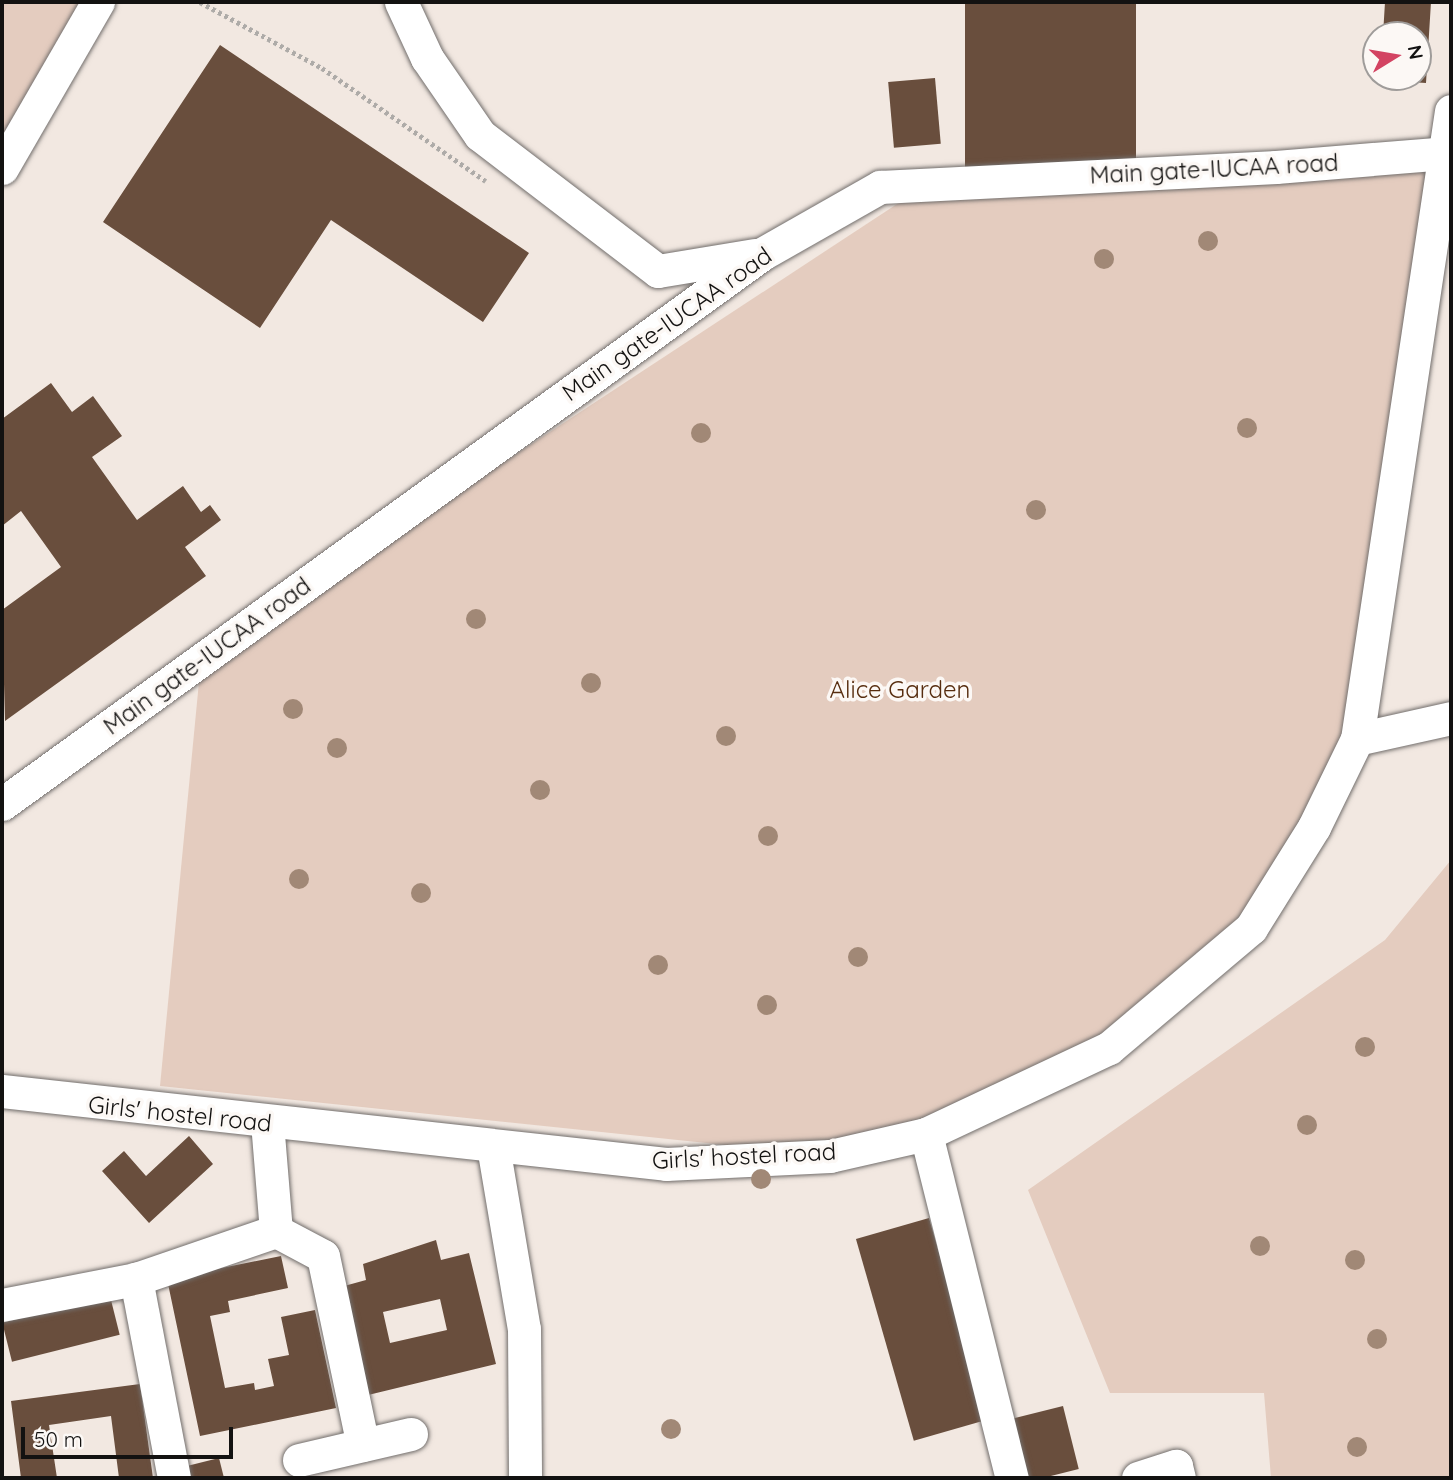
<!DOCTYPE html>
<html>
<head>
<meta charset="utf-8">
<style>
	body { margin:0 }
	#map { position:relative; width:1453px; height:1480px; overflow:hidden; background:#fcf8f5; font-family:Quicksand,sans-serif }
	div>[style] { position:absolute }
	.built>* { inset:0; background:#f2e8e1 }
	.green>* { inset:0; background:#e4ccbf }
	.building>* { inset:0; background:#694e3d; transform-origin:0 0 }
	.path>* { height:4.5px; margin-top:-2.25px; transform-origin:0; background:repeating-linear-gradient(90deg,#aeaba8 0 3.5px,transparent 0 7px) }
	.roads { filter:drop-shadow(0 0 2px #726e6c) drop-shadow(0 0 2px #726e6c) }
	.minor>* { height:33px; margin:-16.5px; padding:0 16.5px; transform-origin:16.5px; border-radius:16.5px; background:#fff }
	.trees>* { width:20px; height:20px; margin:-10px; border-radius:50%; background:#a18876 }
	span { translate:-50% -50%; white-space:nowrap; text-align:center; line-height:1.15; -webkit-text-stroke:7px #fcf8f5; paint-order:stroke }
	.street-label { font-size:24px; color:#131211 }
	.park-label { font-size:24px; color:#572d0f }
	.frame { position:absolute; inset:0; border:4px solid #131211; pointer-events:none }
	.north { position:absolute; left:1362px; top:21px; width:70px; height:70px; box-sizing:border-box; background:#fcf8f5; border:2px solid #9f9c9a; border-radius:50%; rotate:79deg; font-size:19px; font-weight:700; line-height:28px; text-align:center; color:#131211 }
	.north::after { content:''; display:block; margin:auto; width:24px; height:32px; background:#d34362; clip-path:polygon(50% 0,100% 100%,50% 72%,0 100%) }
	.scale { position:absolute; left:21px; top:1427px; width:212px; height:32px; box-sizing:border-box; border:4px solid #131211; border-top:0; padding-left:9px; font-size:21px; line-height:24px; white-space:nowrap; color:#131211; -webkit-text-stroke:5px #fcf8f5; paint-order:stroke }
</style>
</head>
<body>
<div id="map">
	<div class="built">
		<i style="clip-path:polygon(evenodd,2px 2px,1451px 2px,1451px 1478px,2px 1478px,2px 2px,1376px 35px,1418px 35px,1418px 77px,1376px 77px,1376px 35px)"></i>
	</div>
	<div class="green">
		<i style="clip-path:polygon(2px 2px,85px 2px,2px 142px)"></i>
		<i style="clip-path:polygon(1445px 153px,1357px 739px,1251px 928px,1109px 1048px,830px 1156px,160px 1086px,201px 661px,926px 185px)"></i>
		<i style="clip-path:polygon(1451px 860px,1451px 1478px,1271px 1478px,1264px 1393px,1110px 1393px,1028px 1190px,1385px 940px)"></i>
	</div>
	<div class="building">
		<i style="left:965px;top:2px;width:171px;height:174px"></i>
		<i style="clip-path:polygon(1385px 2px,1431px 2px,1426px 83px,1381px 80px,1418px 77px,1418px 35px,1383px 35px)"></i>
		<i style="clip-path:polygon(220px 45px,529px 253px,483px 322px,331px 220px,260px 328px,103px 222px)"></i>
		<i style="left:935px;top:78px;width:66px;height:47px;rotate:85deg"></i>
		<i style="clip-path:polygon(51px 383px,72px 412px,93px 396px,122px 436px,92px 457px,137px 520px,183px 486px,201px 512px,210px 505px,221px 520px,185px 547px,206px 576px,5px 721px,2px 610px,61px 567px,21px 511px,2px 526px,2px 419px)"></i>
		<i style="clip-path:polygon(189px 1136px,213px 1164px,149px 1223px,102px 1171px,124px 1151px,146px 1176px)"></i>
		<i style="left:929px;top:1218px;width:210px;height:76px;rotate:74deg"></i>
		<i style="clip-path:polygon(evenodd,436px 1240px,441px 1260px,469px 1253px,496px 1364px,364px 1396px,337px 1288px,366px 1280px,363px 1264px,436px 1240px,440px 1299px,447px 1330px,390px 1343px,383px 1312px,440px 1299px)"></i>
		<i style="clip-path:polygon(281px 1256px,288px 1288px,228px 1301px,230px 1312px,210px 1316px,225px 1388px,254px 1383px,255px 1390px,274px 1386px,268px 1359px,289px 1355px,281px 1317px,315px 1310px,336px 1408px,200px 1436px,167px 1279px)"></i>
		<i style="left:110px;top:1296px;width:40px;height:111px;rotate:76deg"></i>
		<i style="clip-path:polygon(140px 1384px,153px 1478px,119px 1478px,111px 1416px,49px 1425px,57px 1478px,21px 1478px,11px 1401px)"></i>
		<i style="left:1063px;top:1406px;width:65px;height:56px;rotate:76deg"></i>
		<i style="clip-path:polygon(219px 1458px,224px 1478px,186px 1478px,183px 1467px)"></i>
	</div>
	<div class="path">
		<i style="left:200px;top:2px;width:139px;rotate:28.4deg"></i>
		<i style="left:322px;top:68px;width:199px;rotate:34.6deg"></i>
	</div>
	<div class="roads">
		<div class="minor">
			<i style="left:401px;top:2px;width:62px;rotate:65.1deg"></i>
			<i style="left:427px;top:58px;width:93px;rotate:55.5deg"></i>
			<i style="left:480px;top:135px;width:224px;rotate:37.4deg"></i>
			<i style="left:658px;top:271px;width:98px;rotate:-9.4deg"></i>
			<i style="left:1451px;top:111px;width:635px;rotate:98.51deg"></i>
			<i style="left:1357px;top:739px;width:96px;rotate:-12.6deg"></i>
			<i style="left:2px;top:168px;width:192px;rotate:-60deg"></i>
			<i style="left:2px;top:804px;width:938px;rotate:-35.89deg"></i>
			<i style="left:762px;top:254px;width:136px;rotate:-29.6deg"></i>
			<i style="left:880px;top:187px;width:397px;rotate:-2.9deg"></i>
			<i style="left:1276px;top:167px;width:170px;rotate:-4.7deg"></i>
			<i style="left:2px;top:1091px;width:668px;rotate:6.27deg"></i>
			<i style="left:666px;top:1164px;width:164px;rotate:-2.8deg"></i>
			<i style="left:830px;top:1156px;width:98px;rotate:-12.9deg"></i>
			<i style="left:926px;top:1134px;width:202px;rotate:-25.2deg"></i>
			<i style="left:1109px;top:1048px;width:186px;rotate:-40.2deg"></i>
			<i style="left:1251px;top:928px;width:119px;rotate:-58deg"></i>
			<i style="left:1314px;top:827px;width:98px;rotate:-64deg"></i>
			<i style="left:267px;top:1122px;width:109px;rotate:85.3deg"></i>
			<i style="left:276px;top:1231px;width:53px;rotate:28deg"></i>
			<i style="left:323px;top:1256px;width:193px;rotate:78.1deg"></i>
			<i style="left:926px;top:1134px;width:355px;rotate:76deg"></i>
			<i style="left:493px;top:1146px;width:186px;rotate:80.4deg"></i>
			<i style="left:524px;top:1329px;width:149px;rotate:89.6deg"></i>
			<i style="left:2px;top:1305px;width:136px;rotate:-11deg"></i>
			<i style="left:299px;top:1460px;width:115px;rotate:-13.1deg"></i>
			<i style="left:174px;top:1478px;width:203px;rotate:-100.8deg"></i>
			<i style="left:136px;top:1279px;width:148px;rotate:-18.9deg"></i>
			<i style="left:1138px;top:1478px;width:40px;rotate:-18deg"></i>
			<i style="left:1176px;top:1466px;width:12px;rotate:76deg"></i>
		</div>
	</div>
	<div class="trees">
		<i style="left:1208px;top:241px"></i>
		<i style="left:1104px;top:259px"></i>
		<i style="left:1247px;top:428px"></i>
		<i style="left:701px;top:433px"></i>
		<i style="left:1036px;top:510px"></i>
		<i style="left:476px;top:619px"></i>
		<i style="left:591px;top:683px"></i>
		<i style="left:293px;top:709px"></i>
		<i style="left:726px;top:736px"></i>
		<i style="left:337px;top:748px"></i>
		<i style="left:540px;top:790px"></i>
		<i style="left:768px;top:836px"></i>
		<i style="left:299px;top:879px"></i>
		<i style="left:421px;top:893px"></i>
		<i style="left:858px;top:957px"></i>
		<i style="left:658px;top:965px"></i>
		<i style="left:767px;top:1005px"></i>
		<i style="left:1365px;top:1047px"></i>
		<i style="left:1307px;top:1125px"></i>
		<i style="left:761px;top:1179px"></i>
		<i style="left:1260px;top:1246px"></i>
		<i style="left:1355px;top:1260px"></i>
		<i style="left:1377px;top:1339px"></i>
		<i style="left:671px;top:1429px"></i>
		<i style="left:1357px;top:1447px"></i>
	</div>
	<div class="street-label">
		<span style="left:1214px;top:169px;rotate:-3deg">Main gate-IUCAA road</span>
		<span style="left:667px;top:324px;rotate:-35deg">Main gate-IUCAA road</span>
		<span style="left:207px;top:656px;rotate:-36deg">Main gate-IUCAA road</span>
		<span style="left:180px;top:1114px;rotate:6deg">Girls' hostel road</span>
		<span style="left:744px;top:1156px;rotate:-3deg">Girls' hostel road</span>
	</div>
	<div class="park-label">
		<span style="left:900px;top:690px">Alice Garden</span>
	</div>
	<div class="frame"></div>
	<div class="north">N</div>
	<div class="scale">50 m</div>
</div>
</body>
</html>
